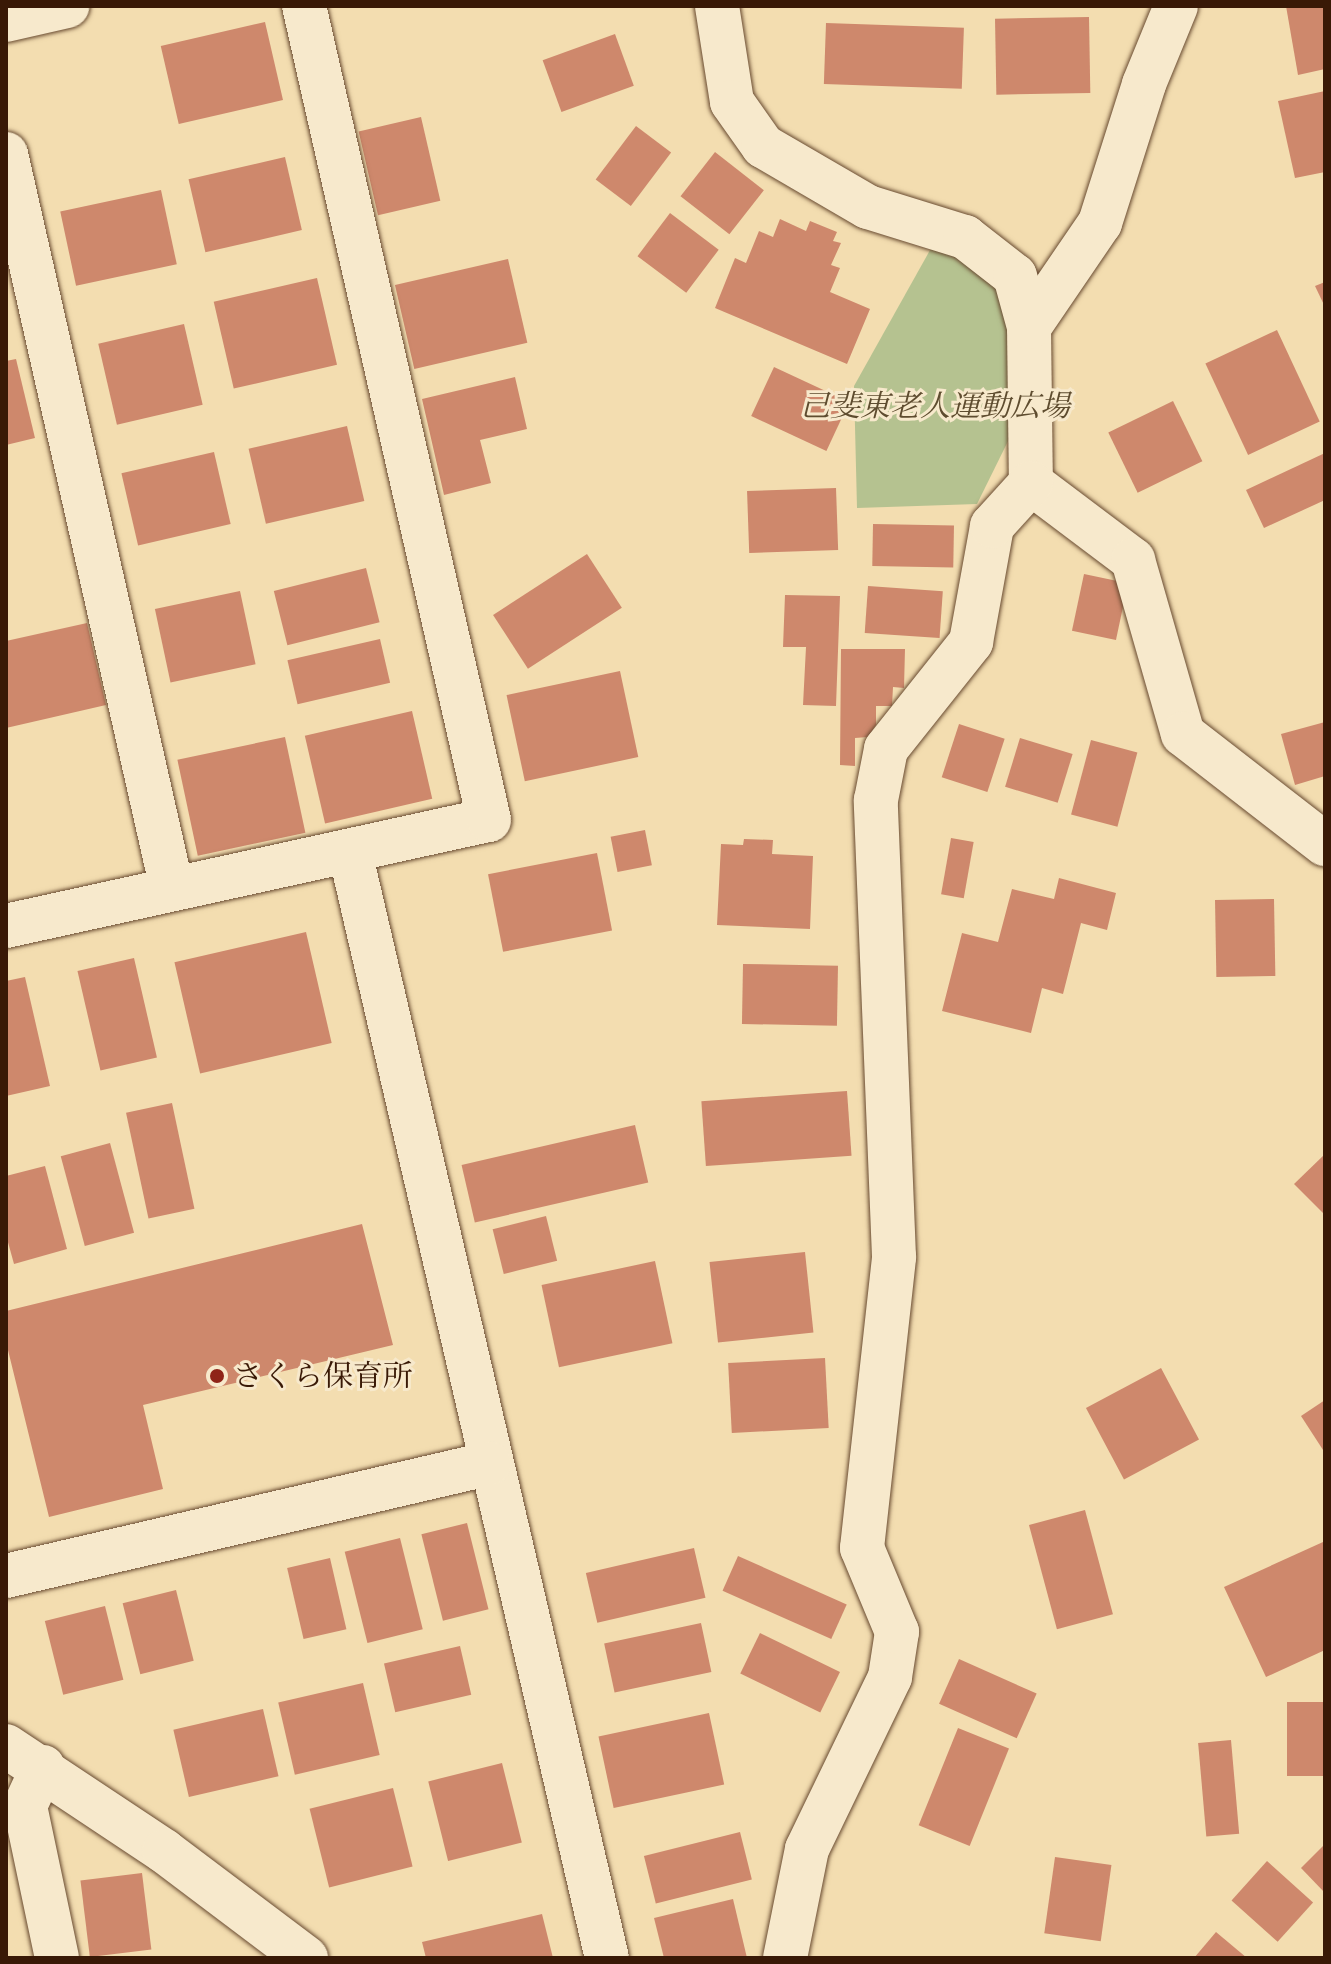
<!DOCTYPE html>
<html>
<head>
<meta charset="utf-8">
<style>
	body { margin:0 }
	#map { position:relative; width:1331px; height:1964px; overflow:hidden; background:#f3ddb0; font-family:"EB Garamond","Noto Serif JP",serif }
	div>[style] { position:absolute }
	.green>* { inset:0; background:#b5c290 }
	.building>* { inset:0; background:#ce886c; transform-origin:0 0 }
	.roads { filter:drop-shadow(0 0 2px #684a30) drop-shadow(0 0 2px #684a30) }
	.minor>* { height:44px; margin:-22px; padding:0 22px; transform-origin:22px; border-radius:22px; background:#f7e9cc }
	.dots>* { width:22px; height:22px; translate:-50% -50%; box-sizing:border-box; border:4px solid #f7e9cc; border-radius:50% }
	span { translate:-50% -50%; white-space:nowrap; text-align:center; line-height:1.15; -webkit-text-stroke:6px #f7e9cc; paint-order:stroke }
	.park-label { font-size:30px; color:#5e4c2f; font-style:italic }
	.poi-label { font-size:30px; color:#391906 }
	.left { translate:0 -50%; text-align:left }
	.frame { position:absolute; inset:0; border:8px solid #391906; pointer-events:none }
</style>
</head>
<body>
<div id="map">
	<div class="green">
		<i style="clip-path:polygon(934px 243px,1004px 285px,1017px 423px,977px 504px,857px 508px,854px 386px)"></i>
	</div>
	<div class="building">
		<i style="clip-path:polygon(1286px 6px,1325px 6px,1325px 69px,1298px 75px)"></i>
		<i style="left:1089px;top:17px;width:76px;height:94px;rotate:89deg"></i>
		<i style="left:265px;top:22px;width:80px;height:107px;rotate:77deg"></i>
		<i style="left:826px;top:23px;width:138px;height:61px;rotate:2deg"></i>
		<i style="left:615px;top:34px;width:55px;height:77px;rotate:70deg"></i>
		<i style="clip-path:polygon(1325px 91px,1325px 172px,1295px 178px,1278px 101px)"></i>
		<i style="left:421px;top:117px;width:86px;height:64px;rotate:77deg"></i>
		<i style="left:636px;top:126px;width:44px;height:67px;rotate:37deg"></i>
		<i style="left:715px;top:152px;width:62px;height:56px;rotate:38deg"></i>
		<i style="left:285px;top:157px;width:75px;height:99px;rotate:77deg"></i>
		<i style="left:161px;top:190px;width:76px;height:103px;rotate:78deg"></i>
		<i style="left:670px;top:213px;width:61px;height:54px;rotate:37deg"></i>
		<i style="clip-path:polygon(780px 219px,806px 231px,810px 221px,837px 232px,833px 241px,841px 243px,831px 265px,840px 268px,830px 292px,870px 309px,847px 364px,715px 308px,735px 258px,746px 263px,759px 231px,773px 237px)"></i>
		<i style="left:508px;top:259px;width:86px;height:116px;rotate:77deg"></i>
		<i style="left:317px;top:278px;width:89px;height:106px;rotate:77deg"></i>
		<i style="clip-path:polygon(1325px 282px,1325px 307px,1315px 286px)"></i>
		<i style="left:184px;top:324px;width:83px;height:88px;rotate:77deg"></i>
		<i style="left:1277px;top:330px;width:101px;height:79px;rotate:65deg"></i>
		<i style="clip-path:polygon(16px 359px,35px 438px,6px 445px,6px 361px)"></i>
		<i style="left:774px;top:367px;width:83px;height:54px;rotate:25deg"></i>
		<i style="clip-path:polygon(515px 377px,527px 429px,480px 440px,491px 483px,444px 495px,422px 399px)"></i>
		<i style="left:1173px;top:401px;width:67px;height:72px;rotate:64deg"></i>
		<i style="left:347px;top:426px;width:77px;height:101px;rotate:77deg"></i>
		<i style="left:214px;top:452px;width:74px;height:95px;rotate:77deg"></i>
		<i style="clip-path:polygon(1325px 453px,1325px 500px,1264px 528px,1246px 490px)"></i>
		<i style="left:836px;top:488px;width:62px;height:89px;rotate:88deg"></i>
		<i style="left:873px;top:524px;width:81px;height:42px;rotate:1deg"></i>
		<i style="left:587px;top:554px;width:64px;height:112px;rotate:57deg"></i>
		<i style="left:366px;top:568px;width:56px;height:95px;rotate:76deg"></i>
		<i style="left:1084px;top:574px;width:45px;height:58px;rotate:12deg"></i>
		<i style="left:868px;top:586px;width:75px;height:47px;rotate:4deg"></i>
		<i style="left:240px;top:591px;width:75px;height:87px;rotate:78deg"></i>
		<i style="clip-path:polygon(785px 595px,840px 596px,836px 706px,803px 705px,806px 647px,783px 647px)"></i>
		<i style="clip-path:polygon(87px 623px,106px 705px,6px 728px,6px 641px)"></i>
		<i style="left:380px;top:639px;width:45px;height:95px;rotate:77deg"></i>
		<i style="clip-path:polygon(841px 649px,905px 649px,904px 688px,893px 687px,892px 706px,876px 706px,876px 725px,868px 737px,855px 738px,855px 766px,840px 765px)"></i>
		<i style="left:620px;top:671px;width:88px;height:116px;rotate:78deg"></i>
		<i style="left:412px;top:711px;width:90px;height:110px;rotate:77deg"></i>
		<i style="clip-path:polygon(1325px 722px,1325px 776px,1295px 785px,1281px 734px)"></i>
		<i style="left:959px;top:724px;width:48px;height:56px;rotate:18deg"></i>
		<i style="left:285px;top:737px;width:98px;height:110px;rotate:78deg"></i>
		<i style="left:1020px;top:738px;width:55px;height:51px;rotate:17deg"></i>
		<i style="left:1091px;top:740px;width:48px;height:77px;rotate:15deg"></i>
		<i style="left:645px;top:830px;width:36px;height:35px;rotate:79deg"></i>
		<i style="left:951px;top:838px;width:23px;height:57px;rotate:10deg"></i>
		<i style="clip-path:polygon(744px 839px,773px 840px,772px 854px,813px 856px,810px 929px,717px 925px,721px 844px,743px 845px)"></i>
		<i style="left:597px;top:853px;width:79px;height:111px;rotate:79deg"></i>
		<i style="clip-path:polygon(1059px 878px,1116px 893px,1107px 930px,1081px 923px,1063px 994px,1042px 988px,1031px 1033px,942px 1011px,962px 933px,998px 942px,1012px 889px,1054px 899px)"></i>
		<i style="left:1274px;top:899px;width:77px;height:59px;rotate:89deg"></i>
		<i style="left:306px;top:932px;width:114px;height:135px;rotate:77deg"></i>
		<i style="left:134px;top:958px;width:102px;height:58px;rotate:77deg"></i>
		<i style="left:743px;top:964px;width:95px;height:60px;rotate:1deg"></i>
		<i style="clip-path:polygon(25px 977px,50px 1086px,6px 1096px,6px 981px)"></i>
		<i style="left:847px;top:1091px;width:65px;height:146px;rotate:86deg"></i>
		<i style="left:172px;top:1103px;width:108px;height:47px;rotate:78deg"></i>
		<i style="left:635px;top:1125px;width:59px;height:178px;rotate:77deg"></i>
		<i style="left:110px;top:1143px;width:93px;height:51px;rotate:75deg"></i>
		<i style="clip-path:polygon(1325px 1154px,1325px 1215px,1294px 1184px)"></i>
		<i style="clip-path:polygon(45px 1166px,67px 1249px,14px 1264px,6px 1235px,6px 1176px)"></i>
		<i style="left:546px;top:1216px;width:46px;height:55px;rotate:76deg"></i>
		<i style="clip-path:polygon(362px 1224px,393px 1345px,143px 1405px,163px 1489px,49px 1517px,6px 1342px,6px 1311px)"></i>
		<i style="left:805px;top:1252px;width:81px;height:96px;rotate:84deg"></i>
		<i style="left:655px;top:1261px;width:84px;height:116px;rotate:78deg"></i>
		<i style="left:825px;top:1358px;width:70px;height:97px;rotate:87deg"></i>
		<i style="left:1161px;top:1368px;width:81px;height:85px;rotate:62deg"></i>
		<i style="clip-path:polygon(1325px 1400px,1325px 1453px,1301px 1416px)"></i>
		<i style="left:1085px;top:1510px;width:108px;height:58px;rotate:75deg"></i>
		<i style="left:467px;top:1523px;width:89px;height:47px;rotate:76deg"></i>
		<i style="left:400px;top:1538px;width:94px;height:57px;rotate:76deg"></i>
		<i style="clip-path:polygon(1323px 1542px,1325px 1650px,1266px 1677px,1224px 1587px)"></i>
		<i style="left:694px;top:1548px;width:51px;height:111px;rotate:77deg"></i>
		<i style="left:738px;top:1556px;width:119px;height:38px;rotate:24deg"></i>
		<i style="left:330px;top:1558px;width:73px;height:44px;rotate:77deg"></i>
		<i style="left:176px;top:1590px;width:73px;height:55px;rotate:76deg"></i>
		<i style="left:105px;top:1606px;width:76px;height:62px;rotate:76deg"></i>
		<i style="left:701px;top:1623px;width:50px;height:99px;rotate:78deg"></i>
		<i style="left:760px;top:1633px;width:89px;height:45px;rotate:26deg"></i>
		<i style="left:460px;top:1646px;width:50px;height:78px;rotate:77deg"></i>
		<i style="left:959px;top:1659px;width:85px;height:49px;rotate:24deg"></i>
		<i style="left:363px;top:1683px;width:74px;height:87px;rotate:77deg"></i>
		<i style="left:1325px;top:1702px;width:74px;height:38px;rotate:90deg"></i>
		<i style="left:263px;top:1709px;width:69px;height:92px;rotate:77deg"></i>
		<i style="left:709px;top:1713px;width:73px;height:113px;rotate:78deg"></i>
		<i style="left:958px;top:1728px;width:55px;height:105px;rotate:22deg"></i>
		<i style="left:1231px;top:1740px;width:94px;height:33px;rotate:85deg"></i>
		<i style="left:502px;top:1763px;width:82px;height:76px;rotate:76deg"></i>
		<i style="left:393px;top:1788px;width:81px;height:86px;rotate:76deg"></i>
		<i style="left:740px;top:1832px;width:49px;height:99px;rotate:76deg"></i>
		<i style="clip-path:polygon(1325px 1844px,1325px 1893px,1301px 1868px)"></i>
		<i style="left:1055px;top:1857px;width:57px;height:77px;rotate:8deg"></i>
		<i style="left:1267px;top:1861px;width:62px;height:53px;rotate:42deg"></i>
		<i style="left:142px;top:1873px;width:77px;height:62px;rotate:83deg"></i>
		<i style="clip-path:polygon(733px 1899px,747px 1958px,664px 1958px,654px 1918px)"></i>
		<i style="clip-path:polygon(542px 1914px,553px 1958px,426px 1958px,422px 1942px)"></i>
		<i style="clip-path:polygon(1216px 1932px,1247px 1958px,1194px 1958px)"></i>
	</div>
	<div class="roads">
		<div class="minor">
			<i style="left:717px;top:6px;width:97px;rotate:81.1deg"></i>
			<i style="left:732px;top:102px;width:54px;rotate:54.8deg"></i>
			<i style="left:763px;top:146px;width:121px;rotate:30.2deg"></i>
			<i style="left:868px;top:207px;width:102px;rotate:17.2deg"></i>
			<i style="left:965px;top:237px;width:63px;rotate:38deg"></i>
			<i style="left:1015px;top:276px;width:53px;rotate:74.6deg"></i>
			<i style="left:1029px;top:327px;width:156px;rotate:89.3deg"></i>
			<i style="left:1031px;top:483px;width:128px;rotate:37deg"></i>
			<i style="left:1133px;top:560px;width:181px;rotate:74deg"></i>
			<i style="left:1183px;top:734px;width:180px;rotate:37.8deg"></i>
			<i style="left:6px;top:20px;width:63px;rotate:-12.9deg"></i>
			<i style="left:6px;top:154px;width:754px;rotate:77.27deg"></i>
			<i style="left:1029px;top:327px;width:126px;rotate:-55.7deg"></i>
			<i style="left:1100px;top:223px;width:146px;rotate:-72.4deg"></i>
			<i style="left:1144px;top:84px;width:84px;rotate:-67.7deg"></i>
			<i style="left:350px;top:852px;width:1135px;rotate:76.92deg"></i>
			<i style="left:6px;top:926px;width:494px;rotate:-12.4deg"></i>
			<i style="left:489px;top:820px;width:835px;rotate:-102.8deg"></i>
			<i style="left:6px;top:1576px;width:496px;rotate:-13.1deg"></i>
			<i style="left:6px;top:1746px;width:190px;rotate:33.6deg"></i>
			<i style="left:164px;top:1851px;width:178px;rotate:37deg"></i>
			<i style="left:43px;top:1767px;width:43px;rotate:114.8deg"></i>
			<i style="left:25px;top:1806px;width:155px;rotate:78.1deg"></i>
			<i style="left:785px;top:1958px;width:111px;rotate:-78.6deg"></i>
			<i style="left:807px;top:1849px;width:191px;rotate:-64.2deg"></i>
			<i style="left:890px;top:1677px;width:46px;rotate:-81.2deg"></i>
			<i style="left:897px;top:1632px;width:91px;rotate:-112.6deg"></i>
			<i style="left:862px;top:1548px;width:293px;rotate:-83.7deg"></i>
			<i style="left:894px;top:1257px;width:457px;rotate:-92.3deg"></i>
			<i style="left:876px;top:800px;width:52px;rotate:-78.9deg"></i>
			<i style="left:886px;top:749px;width:137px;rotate:-51.5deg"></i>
			<i style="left:971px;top:642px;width:118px;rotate:-79.7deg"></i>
			<i style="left:992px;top:526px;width:58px;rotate:-47.8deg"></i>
		</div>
	</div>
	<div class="dots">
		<i style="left:217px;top:1376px;background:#8f2418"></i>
	</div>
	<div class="park-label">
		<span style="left:935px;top:406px">己斐東老人運動広場</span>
	</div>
	<div class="poi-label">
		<span class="left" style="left:233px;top:1376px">さくら保育所</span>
	</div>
	<div class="frame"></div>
</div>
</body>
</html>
